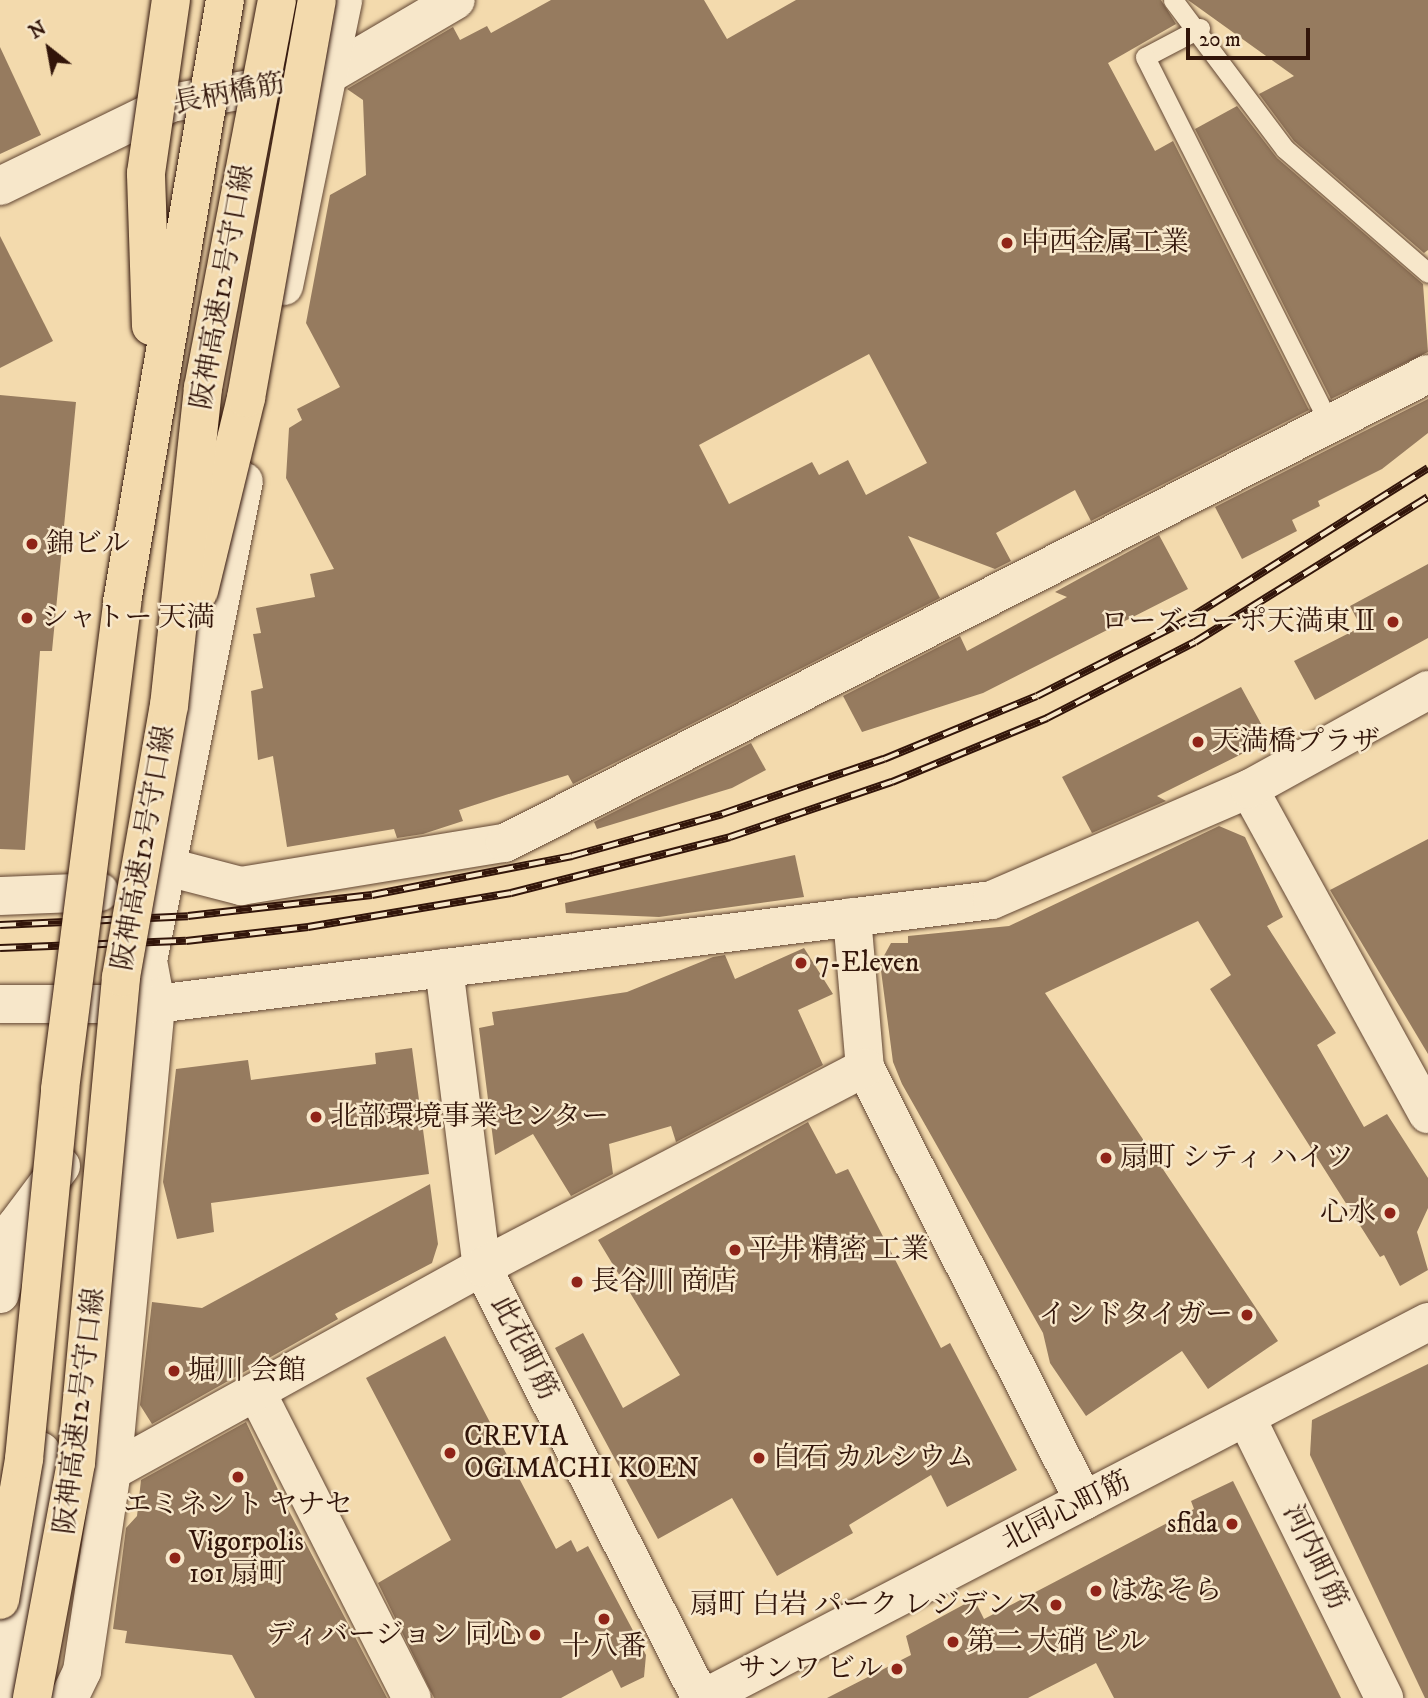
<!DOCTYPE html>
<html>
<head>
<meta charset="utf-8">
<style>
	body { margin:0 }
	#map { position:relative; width:1428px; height:1698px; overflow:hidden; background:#f3daad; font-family:"IM FELL DW Pica","Noto Serif JP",serif }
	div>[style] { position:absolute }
	.building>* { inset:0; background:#967b5f }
	.roads { filter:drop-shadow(0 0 2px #624633) drop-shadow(0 0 2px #624633) }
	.lane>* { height:19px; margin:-9.5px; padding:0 9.5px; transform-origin:9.5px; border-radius:9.5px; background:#f7e7ca }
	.street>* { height:38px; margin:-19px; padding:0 19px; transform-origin:19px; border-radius:19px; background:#f7e7ca }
	.secondary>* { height:38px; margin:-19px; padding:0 19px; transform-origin:19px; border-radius:19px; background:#f7e7ca }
	.rail>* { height:8px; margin-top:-4px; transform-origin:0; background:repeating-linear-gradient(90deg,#f7e7ca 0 16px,#32150a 0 32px); box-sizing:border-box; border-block:2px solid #32150a }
	.bridges { filter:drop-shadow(0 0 2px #32150a) drop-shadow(0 0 2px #32150a) }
	.highway-bridge>* { height:38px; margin:-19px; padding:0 19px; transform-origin:19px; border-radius:19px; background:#f3daad }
	.dots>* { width:19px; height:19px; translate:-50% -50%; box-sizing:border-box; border:4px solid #f7e7ca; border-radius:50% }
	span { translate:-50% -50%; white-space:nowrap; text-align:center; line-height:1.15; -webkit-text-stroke:5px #f7e7ca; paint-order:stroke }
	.street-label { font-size:28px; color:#32150a }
	.poi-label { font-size:28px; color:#32150a }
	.left { translate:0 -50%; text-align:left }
	.right { translate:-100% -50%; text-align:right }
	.north { position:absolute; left:14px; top:14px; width:70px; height:70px; -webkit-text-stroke:5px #f7e7ca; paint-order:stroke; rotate:329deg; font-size:19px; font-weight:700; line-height:28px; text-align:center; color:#32150a }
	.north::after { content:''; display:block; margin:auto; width:24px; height:32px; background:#32150a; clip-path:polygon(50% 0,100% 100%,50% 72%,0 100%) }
	.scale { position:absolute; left:1186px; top:28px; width:124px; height:32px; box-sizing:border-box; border:4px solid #32150a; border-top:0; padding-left:9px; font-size:21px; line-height:24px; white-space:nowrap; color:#32150a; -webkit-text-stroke:5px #f7e7ca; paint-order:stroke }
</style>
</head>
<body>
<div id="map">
	<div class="building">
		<i style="clip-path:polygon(evenodd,551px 0,704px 0,727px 39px,796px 0,1161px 0,1176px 24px,1108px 63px,1155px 151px,1173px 141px,1309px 410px,1091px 521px,1075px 490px,996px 533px,1011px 561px,995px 569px,908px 536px,940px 598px,573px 784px,568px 775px,459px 810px,463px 821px,423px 834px,397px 838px,394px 829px,287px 847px,273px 756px,258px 760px,251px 691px,263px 688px,253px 634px,261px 633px,256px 608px,315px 597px,310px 574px,334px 569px,286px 478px,289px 428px,302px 420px,297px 409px,340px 387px,306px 323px,330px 195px,366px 175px,363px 100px,347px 89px,453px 27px,460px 40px,487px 26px,491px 33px,551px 0,869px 354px,927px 463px,866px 495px,848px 460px,819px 475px,812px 462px,729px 504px,699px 445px,869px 354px)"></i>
		<i style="clip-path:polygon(1188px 0,1428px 0,1428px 250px,1424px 253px,1294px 141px,1259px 94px,1294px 76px)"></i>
		<i style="clip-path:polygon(0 47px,41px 135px,0 154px)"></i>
		<i style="clip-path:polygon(1237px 106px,1277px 158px,1423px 284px,1428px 352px,1331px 399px,1195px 129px)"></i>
		<i style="clip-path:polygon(0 236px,53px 341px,0 368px)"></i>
		<i style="clip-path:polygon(0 395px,76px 402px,52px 651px,40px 651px,25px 850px,0 849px)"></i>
		<i style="clip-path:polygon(1428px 399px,1428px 433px,1382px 469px,1318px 501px,1320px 506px,1292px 520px,1297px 531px,1242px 559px,1215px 507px)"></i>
		<i style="clip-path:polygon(1159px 535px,1188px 589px,983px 693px,862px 732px,843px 696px,960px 636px,967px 651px,1067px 597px,1055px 592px)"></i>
		<i style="clip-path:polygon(1428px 564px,1428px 638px,1315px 700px,1294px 661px,1361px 627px,1350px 606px)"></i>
		<i style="clip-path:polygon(1241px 687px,1270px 740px,1157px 796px,1166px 801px,1092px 833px,1062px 777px)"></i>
		<i style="clip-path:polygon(751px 743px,766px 770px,732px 788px,597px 829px,594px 822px)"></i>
		<i style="clip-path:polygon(1219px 826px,1245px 837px,1283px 917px,1267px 926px,1336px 1033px,1317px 1045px,1364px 1127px,1387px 1114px,1428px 1178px,1428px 1208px,1417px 1232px,1428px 1270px,1400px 1286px,1384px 1255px,1380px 1257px,1210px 989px,1231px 975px,1198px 921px,1045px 993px,1278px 1341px,1208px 1389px,1182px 1351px,1086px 1416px,1050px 1363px,1043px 1333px,902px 1084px,893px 1062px,880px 963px,891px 943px,908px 943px,908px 936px,1009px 926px)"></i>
		<i style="clip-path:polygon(1428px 839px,1428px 1054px,1330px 890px)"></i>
		<i style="clip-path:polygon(795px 855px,804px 897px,659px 917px,566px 913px,565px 903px)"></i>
		<i style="clip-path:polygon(804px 948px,833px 994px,798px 1010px,823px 1065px,676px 1142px,671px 1126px,609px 1144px,613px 1174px,571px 1196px,533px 1134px,495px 1155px,479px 1028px,494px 1025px,492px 1012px,627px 992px,713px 957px,725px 955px,735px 979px)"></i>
		<i style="clip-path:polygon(412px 1048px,429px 1174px,211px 1203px,214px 1232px,177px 1239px,163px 1182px,176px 1069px,248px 1060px,251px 1080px,376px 1064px,375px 1053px)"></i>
		<i style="clip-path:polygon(808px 1122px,836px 1174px,848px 1169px,941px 1348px,950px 1343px,1017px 1470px,947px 1507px,931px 1475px,849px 1525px,853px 1533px,777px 1576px,732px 1498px,658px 1539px,555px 1348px,583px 1333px,623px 1408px,680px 1375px,598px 1240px)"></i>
		<i style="clip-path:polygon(430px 1184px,438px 1244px,432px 1263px,335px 1314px,338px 1319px,152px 1424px,140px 1405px,152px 1302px,202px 1308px)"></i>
		<i style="clip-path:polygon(445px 1336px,556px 1549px,571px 1540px,577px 1552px,588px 1546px,646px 1655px,644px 1677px,621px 1688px,612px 1670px,561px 1698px,434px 1698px,378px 1583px,451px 1540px,366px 1378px)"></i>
		<i style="clip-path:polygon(1428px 1364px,1428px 1698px,1425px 1698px,1310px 1455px,1312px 1420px)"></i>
		<i style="clip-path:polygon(246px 1422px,281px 1496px,387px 1698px,255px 1698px,232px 1655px,125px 1643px,127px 1631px,113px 1629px,126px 1528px,137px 1516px,141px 1480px)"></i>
		<i style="clip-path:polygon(1233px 1481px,1341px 1698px,1114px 1698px,1096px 1663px,1028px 1698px,827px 1698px,911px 1655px,906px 1636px,974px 1599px,984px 1619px,1194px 1509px,1191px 1501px)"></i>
	</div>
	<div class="roads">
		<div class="lane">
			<i style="left:1173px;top:0;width:186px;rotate:53.1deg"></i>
			<i style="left:1285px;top:149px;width:189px;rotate:40.9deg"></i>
			<i style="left:1200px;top:28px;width:62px;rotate:152.2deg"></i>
			<i style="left:1145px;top:57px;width:410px;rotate:63.3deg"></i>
		</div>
		<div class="street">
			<i style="left:0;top:186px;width:190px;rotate:-25.9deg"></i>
			<i style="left:171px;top:103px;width:159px;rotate:-10.1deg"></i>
			<i style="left:328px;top:75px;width:148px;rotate:-30.4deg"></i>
			<i style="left:284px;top:286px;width:292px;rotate:-78.3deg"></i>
			<i style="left:1249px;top:789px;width:371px;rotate:61.2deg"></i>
			<i style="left:164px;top:866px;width:80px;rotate:14.6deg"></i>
			<i style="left:241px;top:886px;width:267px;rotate:-9.3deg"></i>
			<i style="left:505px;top:843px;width:1035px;rotate:-26.94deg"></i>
			<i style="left:0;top:896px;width:100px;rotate:-2.3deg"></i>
			<i style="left:852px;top:917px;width:152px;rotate:85.1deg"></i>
			<i style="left:865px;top:1068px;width:485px;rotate:63.2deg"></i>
			<i style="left:444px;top:968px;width:301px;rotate:82.8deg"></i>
			<i style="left:482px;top:1267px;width:483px;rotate:63.1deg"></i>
			<i style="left:0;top:1004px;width:151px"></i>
			<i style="left:0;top:1294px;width:70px;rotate:-76.8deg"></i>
			<i style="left:16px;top:1226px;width:75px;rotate:-53.1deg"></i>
			<i style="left:258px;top:1395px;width:340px;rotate:63.1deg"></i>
			<i style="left:1246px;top:1417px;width:313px;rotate:63.8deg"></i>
			<i style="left:112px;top:1471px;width:423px;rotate:-28.9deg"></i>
			<i style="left:482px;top:1267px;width:432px;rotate:-27.5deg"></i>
			<i style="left:69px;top:1698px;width:30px;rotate:-64deg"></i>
			<i style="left:82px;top:1671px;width:202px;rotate:-81.5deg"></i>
			<i style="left:112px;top:1471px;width:469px;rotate:-84.6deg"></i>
			<i style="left:156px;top:1004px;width:44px;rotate:-100.5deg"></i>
			<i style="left:148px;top:961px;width:489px;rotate:-78.7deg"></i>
		</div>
		<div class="secondary">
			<i style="left:156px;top:1004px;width:842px;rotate:-7.09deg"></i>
			<i style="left:992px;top:900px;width:280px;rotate:-23.4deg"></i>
			<i style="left:1249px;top:789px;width:205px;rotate:-28.9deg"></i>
			<i style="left:0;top:1698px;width:99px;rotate:-77.8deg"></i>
			<i style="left:21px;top:1601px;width:151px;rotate:-82.4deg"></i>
			<i style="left:704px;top:1698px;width:816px;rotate:-27.44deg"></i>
		</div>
	</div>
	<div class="rail">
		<i style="left:0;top:925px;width:188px;rotate:-2.7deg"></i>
		<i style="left:188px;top:916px;width:185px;rotate:-6.5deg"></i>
		<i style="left:372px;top:895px;width:204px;rotate:-11deg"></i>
		<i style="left:572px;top:856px;width:156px;rotate:-15.6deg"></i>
		<i style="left:722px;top:814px;width:171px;rotate:-18.8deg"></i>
		<i style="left:884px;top:759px;width:165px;rotate:-22.4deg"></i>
		<i style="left:1037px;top:696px;width:166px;rotate:-26.9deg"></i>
		<i style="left:1185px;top:621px;width:287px;rotate:-32.2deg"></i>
		<i style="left:0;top:948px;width:186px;rotate:-2.2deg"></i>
		<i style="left:186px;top:941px;width:123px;rotate:-6.5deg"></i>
		<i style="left:308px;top:927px;width:206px;rotate:-9.5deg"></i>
		<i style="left:511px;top:893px;width:226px;rotate:-14.3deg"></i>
		<i style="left:730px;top:837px;width:171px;rotate:-18.8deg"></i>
		<i style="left:892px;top:782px;width:168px;rotate:-22.4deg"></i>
		<i style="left:1047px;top:718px;width:166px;rotate:-27.2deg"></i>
		<i style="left:1195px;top:642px;width:274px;rotate:-31.9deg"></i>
	</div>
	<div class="bridges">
		<div class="highway-bridge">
			<i style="left:151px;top:326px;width:153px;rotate:-91.9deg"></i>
			<i style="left:146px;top:173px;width:175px;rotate:-81.8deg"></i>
			<i style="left:199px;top:591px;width:199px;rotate:-76.3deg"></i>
			<i style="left:246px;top:398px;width:404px;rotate:-79.9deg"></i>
			<i style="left:0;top:1600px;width:143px;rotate:-80.3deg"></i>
			<i style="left:24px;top:1459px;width:372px;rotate:-84.4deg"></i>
			<i style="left:60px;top:1089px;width:491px;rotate:-82.7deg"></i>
			<i style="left:122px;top:602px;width:611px;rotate:-80.29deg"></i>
			<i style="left:32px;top:1698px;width:239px;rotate:-79.4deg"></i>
			<i style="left:76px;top:1463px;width:488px;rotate:-84.7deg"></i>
			<i style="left:121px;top:977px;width:275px;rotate:-80deg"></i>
			<i style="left:169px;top:706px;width:320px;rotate:-83.9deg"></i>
			<i style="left:203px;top:388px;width:395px;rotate:-79.2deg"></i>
		</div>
	</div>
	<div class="dots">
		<i style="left:1007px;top:243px;background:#8f2418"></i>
		<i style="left:32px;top:544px;background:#8f2418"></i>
		<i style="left:27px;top:618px;background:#8f2418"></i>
		<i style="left:1393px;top:622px;background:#8f2418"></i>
		<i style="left:1198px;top:742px;background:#8f2418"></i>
		<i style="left:801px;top:963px;background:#8f2418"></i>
		<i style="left:316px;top:1117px;background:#8f2418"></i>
		<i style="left:1106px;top:1158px;background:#8f2418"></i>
		<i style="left:1390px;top:1213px;background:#8f2418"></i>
		<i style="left:735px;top:1250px;background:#8f2418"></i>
		<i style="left:577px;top:1282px;background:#8f2418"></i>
		<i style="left:1247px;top:1315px;background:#8f2418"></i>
		<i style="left:174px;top:1371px;background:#8f2418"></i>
		<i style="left:450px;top:1453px;background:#8f2418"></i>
		<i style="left:759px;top:1458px;background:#8f2418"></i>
		<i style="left:238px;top:1477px;background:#8f2418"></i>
		<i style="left:1232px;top:1524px;background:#8f2418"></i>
		<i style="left:175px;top:1558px;background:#8f2418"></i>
		<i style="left:1096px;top:1591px;background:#8f2418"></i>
		<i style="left:1056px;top:1605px;background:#8f2418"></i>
		<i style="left:604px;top:1619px;background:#8f2418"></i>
		<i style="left:535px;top:1635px;background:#8f2418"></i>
		<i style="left:953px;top:1642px;background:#8f2418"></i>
		<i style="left:897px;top:1669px;background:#8f2418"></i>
	</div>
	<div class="street-label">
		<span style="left:229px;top:94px;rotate:-11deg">長柄橋筋</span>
		<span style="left:223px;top:287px;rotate:-80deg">阪神高速12号守口線</span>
		<span style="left:144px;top:848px;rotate:-80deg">阪神高速12号守口線</span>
		<span style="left:524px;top:1348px;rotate:63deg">此花町筋</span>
		<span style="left:80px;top:1411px;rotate:-83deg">阪神高速12号守口線</span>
		<span style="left:1066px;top:1511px;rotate:-27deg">北同心町筋</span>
		<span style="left:1315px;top:1557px;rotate:64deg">河内町筋</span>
	</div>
	<div class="poi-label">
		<span class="left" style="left:1021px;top:243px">中西金属工業</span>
		<span class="left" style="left:46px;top:544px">錦ビル</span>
		<span class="left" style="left:41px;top:618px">シャトー 天満</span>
		<span class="right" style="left:1379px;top:622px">ローズコーポ天満東Ⅱ</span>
		<span class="left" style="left:1212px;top:742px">天満橋プラザ</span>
		<span class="left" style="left:815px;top:963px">7-Eleven</span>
		<span class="left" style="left:330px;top:1117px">北部環境事業センター</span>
		<span class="left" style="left:1120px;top:1158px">扇町 シティ ハイツ</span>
		<span class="right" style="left:1376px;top:1213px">心水</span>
		<span class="left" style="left:749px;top:1250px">平井 精密 工業</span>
		<span class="left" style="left:591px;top:1282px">長谷川 商店</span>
		<span class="right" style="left:1233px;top:1315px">インドタイガー</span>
		<span class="left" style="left:188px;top:1371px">堀川 会館</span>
		<span class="left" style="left:464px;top:1453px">CREVIA<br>OGIMACHI KOEN</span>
		<span class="left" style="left:773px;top:1458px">白石 カルシウム</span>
		<span style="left:238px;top:1505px">エミネント ヤナセ</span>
		<span class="right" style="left:1218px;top:1524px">sfida</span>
		<span class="left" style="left:189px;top:1558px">Vigorpolis<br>101 扇町</span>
		<span class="left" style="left:1110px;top:1591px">はなそら</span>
		<span class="right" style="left:1042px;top:1605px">扇町 白岩 パーク レジデンス</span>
		<span class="right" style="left:521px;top:1635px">ディバージョン 同心</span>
		<span class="left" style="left:967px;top:1642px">第二 大硝 ビル</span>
		<span style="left:604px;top:1647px">十八番</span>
		<span class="right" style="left:883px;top:1669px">サンワ ビル</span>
	</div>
	<div class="north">N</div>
	<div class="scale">20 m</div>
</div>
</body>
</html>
